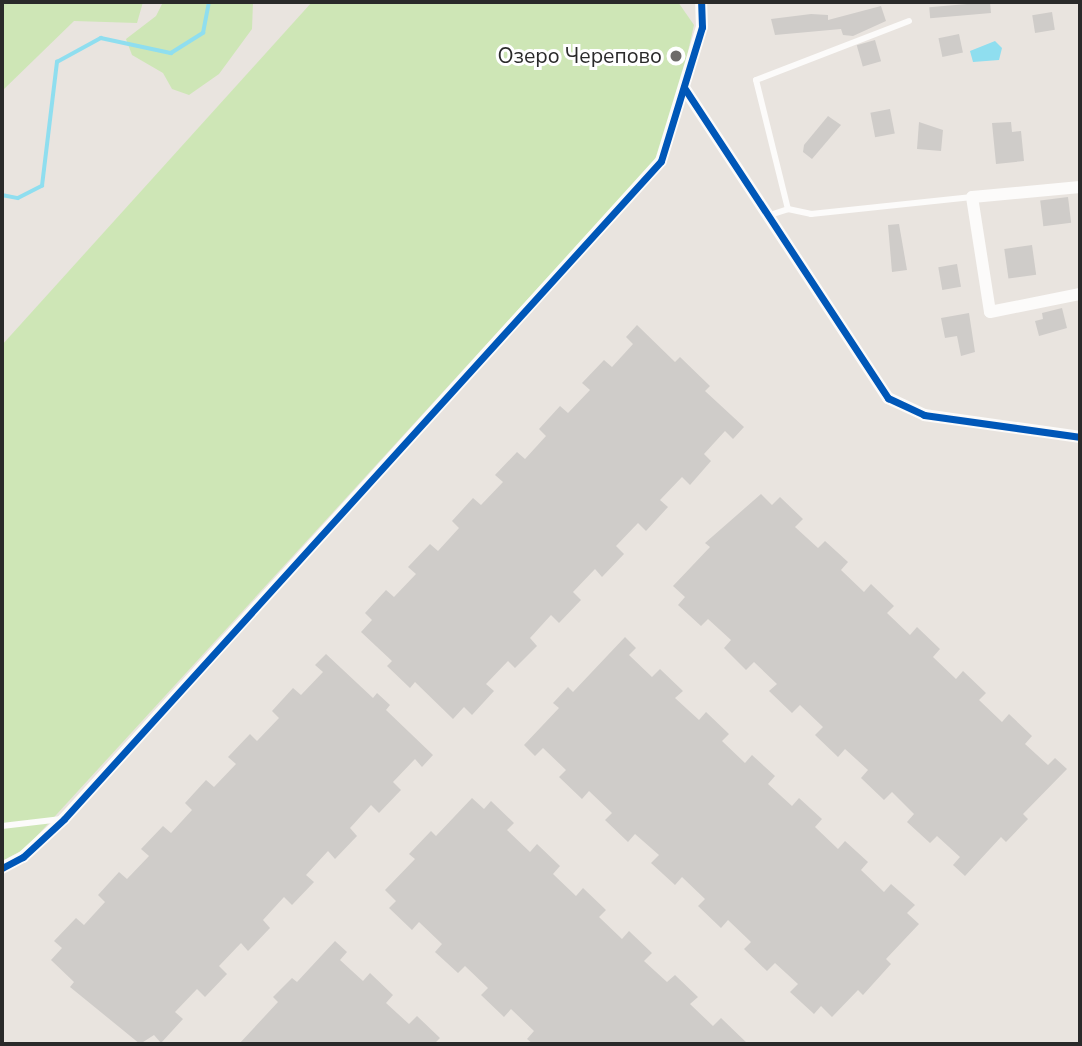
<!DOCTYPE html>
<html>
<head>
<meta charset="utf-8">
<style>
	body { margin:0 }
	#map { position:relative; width:1082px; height:1046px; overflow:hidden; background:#e9e4df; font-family:"Nunito Sans",sans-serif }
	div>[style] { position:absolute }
	.green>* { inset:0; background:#cee6b6 }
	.water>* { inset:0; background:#8fdeef }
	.stream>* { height:3.5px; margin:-1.75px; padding:0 1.75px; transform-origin:1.75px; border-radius:1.75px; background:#8fdeef }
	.building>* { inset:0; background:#cfccc9; transform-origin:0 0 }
	.lane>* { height:6px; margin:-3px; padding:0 3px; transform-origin:3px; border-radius:3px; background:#fcfbfa }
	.street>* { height:12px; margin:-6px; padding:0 6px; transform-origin:6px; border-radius:6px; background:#fcfbfa }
	.cycleway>* { height:7px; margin:-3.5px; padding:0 3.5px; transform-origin:3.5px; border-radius:3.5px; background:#0057b8 }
	.dots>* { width:19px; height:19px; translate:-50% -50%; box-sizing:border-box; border:4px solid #fff; border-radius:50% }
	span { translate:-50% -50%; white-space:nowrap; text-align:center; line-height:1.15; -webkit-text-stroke:6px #fff; paint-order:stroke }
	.poi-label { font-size:21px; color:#2a2a2a }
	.right { translate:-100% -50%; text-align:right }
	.frame { position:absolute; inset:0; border:4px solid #2a2a2a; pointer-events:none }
</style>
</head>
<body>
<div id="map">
	<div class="green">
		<i style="clip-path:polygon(2px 2px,143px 2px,137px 23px,74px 21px,2px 91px)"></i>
		<i style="clip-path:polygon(163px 2px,253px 2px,252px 29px,219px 74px,189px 95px,172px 89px,163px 73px,132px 55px,126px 39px,156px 16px)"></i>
		<i style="clip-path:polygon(312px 2px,678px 2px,694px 25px,666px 148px,25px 849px,2px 861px,2px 345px)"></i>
	</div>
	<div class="water">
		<i style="clip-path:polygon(995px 41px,1002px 48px,999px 60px,973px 62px,970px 51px)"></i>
	</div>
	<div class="stream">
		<i style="left:2px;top:195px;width:16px;rotate:11deg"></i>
		<i style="left:18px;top:198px;width:27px;rotate:-27deg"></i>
		<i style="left:42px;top:186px;width:125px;rotate:-83.1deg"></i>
		<i style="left:57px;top:62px;width:50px;rotate:-28.6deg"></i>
		<i style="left:101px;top:38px;width:72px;rotate:12.1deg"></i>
		<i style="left:171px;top:53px;width:38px;rotate:-32deg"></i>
		<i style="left:203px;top:33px;width:32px;rotate:-79deg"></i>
	</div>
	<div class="building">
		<i style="left:990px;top:2px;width:11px;height:61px;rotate:85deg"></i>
		<i style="clip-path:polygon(881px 6px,886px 21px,853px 36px,843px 35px,841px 29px,775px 35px,771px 19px,811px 14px,828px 15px,828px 20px)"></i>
		<i style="left:1052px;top:12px;width:18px;height:20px;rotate:81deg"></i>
		<i style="left:959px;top:34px;width:19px;height:21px;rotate:78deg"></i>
		<i style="left:875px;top:40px;width:22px;height:19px;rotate:74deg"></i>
		<i style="left:890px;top:109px;width:25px;height:20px;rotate:79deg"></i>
		<i style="clip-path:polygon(828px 116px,841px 125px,812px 159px,803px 152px,804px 145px)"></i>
		<i style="clip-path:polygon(919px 122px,943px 130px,941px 151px,917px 149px)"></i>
		<i style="clip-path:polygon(1011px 122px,1012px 132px,1021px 131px,1024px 161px,996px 164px,992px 123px)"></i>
		<i style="left:1068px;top:197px;width:26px;height:28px;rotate:83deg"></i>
		<i style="clip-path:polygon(899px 224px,907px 270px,892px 272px,888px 225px)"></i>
		<i style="left:1032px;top:245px;width:30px;height:28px;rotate:82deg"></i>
		<i style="left:957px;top:264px;width:23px;height:19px;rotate:80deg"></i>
		<i style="clip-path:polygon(1062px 308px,1067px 328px,1039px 336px,1035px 321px,1043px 319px,1042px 313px)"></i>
		<i style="clip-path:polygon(969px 313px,975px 352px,961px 356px,957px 336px,945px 338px,941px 318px)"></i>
		<i style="clip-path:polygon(637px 325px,675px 362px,680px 357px,710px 386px,705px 391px,744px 427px,733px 439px,725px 431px,704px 454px,711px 461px,690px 485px,682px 477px,660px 500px,668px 507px,646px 531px,638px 523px,616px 546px,624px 554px,602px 577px,595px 569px,573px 592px,581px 600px,559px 623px,551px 615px,530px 638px,537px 646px,515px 668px,508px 661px,486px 684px,494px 691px,472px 715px,464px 707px,453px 719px,415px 682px,410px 688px,387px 666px,392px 661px,361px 632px,372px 620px,365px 613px,386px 590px,394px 597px,416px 574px,408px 567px,430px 544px,438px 551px,459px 528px,452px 521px,473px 498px,481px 505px,503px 482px,495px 475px,517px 452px,525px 459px,546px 436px,539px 429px,560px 406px,568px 413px,590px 390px,582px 383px,604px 360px,612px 367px,633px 344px,626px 337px)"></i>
		<i style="clip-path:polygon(761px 494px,772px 505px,780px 497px,803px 519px,795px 527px,818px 548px,825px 541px,848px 562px,841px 570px,864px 592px,871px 584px,894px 606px,887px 613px,910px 635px,917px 627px,940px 649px,933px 657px,956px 679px,963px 671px,986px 693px,979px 700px,1002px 722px,1009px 714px,1032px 736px,1025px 744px,1048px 765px,1055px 758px,1067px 769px,1023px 814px,1028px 819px,1006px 842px,1001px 837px,965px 876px,953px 865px,960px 857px,937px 836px,930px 843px,907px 822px,914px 814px,892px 792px,884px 800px,861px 778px,868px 770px,845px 749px,838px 757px,815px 735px,823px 727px,800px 705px,792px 713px,769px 691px,777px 684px,754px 662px,746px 670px,724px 648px,731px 640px,708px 619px,701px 626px,678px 605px,685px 597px,673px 586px,710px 547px,705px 543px)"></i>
		<i style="clip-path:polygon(625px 637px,636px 648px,629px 655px,652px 677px,660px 669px,683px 691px,675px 698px,699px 720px,706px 712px,729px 734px,722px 741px,745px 763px,752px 755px,775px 776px,768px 784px,792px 806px,799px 798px,822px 819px,815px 827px,838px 849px,845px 841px,868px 862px,861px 870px,884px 892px,891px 884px,915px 905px,907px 913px,919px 924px,886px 959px,891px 964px,863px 995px,858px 990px,832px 1017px,821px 1006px,814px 1014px,790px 992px,798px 984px,775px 963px,767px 971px,744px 949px,751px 942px,728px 920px,721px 928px,698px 906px,705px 899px,682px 877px,675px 885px,651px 863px,659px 855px,635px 834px,628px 842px,605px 820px,612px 813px,589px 791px,582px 799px,559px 777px,566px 770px,543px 748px,535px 756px,524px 745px,559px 708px,553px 703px,568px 687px,573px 692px)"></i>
		<i style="clip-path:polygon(326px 654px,373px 698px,377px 693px,390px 705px,386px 710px,433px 755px,422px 767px,415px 759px,393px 782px,401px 790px,379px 813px,371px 805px,350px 828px,357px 836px,335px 859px,328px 851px,306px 875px,314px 882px,292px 905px,284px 897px,263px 920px,270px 928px,248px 951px,241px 943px,219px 966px,227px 974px,205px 997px,197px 989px,175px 1012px,183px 1019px,161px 1043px,154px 1035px,140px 1044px,70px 987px,74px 982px,51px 960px,62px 948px,54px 941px,76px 918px,84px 925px,105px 902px,98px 895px,119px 872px,127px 879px,149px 856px,141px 849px,163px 826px,171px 833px,192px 810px,185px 803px,206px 780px,214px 787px,236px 764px,228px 757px,250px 734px,257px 741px,279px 718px,272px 711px,293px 688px,301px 695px,323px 672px,315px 665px)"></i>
		<i style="clip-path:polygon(472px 798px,484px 809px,491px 801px,514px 823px,507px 830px,530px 852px,537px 844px,560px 866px,553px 874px,576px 896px,583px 888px,606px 910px,599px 917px,622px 939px,629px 931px,652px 953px,644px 961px,667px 982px,675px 975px,698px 997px,690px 1004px,713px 1026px,721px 1018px,748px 1044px,533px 1044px,527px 1039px,534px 1031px,511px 1009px,504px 1017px,481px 995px,488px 988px,465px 966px,458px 973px,435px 952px,442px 944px,419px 922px,412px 930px,389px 908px,396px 901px,385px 890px,415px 859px,409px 854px,431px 831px,436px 836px)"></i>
		<i style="clip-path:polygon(335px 941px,347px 952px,340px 960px,363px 981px,370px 973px,393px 995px,386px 1003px,409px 1024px,417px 1016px,440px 1038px,434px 1044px,239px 1044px,278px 1002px,273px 997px,292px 978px,297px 982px)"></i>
	</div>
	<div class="lane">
		<i style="left:909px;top:21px;width:164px;rotate:158.9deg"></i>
		<i style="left:756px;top:80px;width:133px;rotate:76.1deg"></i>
		<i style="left:788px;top:209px;width:24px;rotate:12deg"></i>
		<i style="left:811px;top:214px;width:162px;rotate:-6deg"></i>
		<i style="left:770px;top:215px;width:19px;rotate:-18deg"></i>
		<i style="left:2px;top:826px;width:60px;rotate:-6.7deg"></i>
	</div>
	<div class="street">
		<i style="left:685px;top:89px;width:370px;rotate:56.7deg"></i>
		<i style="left:888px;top:398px;width:40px;rotate:25deg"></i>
		<i style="left:924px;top:415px;width:158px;rotate:8deg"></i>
		<i style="left:1080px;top:187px;width:108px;rotate:174.7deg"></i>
		<i style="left:972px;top:197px;width:116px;rotate:81.1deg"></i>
		<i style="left:990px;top:312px;width:92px;rotate:-11.3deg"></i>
		<i style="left:2px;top:868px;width:24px;rotate:-28deg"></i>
		<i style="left:23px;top:857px;width:56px;rotate:-42.8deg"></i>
		<i style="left:64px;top:819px;width:888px;rotate:-47.78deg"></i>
		<i style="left:661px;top:161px;width:140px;rotate:-73deg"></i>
		<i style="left:702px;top:27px;width:25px;rotate:-92deg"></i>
	</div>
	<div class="cycleway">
		<i style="left:685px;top:89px;width:370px;rotate:56.7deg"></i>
		<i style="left:888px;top:398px;width:40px;rotate:25deg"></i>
		<i style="left:924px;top:415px;width:158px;rotate:8deg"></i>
		<i style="left:2px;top:868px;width:24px;rotate:-28deg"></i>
		<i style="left:23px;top:857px;width:56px;rotate:-42.8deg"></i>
		<i style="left:64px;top:819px;width:888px;rotate:-47.78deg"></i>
		<i style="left:661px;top:161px;width:140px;rotate:-73deg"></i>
		<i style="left:702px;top:27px;width:25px;rotate:-92deg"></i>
	</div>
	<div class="dots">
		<i style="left:676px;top:56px;background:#6d6b69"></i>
	</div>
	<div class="poi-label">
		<span class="right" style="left:662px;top:56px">Озеро Черепово</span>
	</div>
	<div class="frame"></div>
</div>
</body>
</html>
